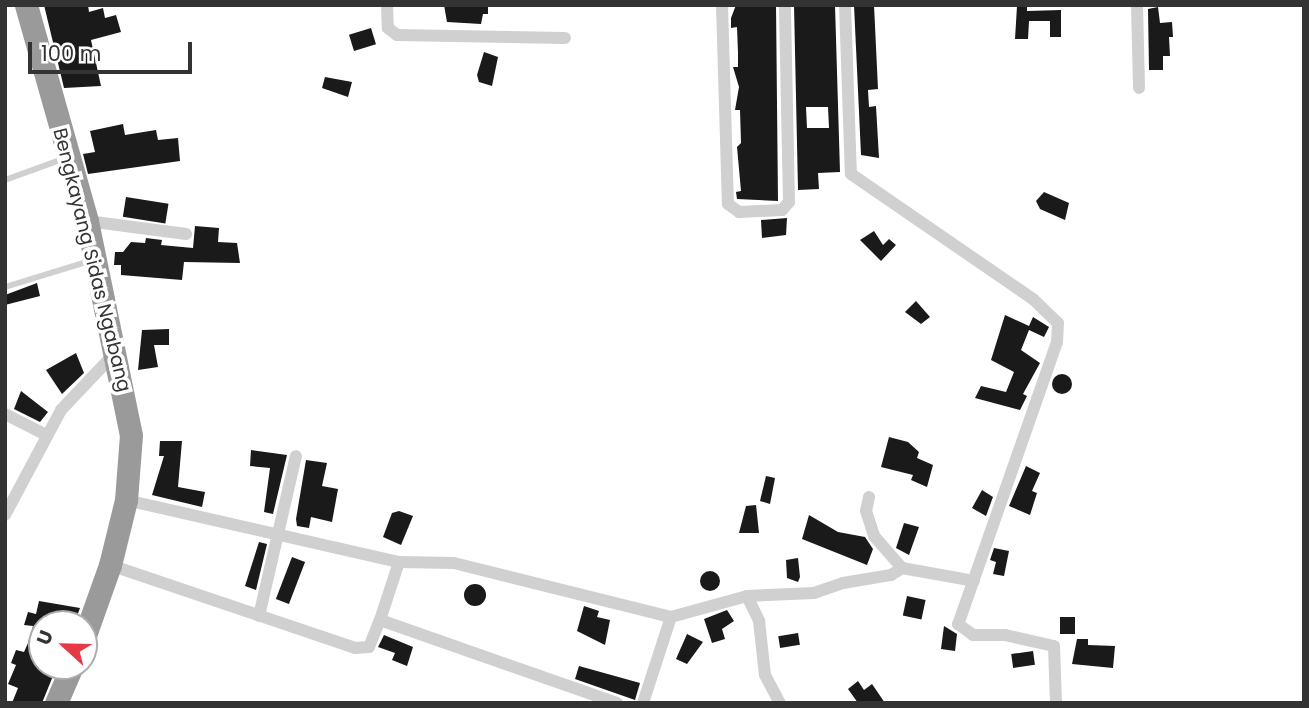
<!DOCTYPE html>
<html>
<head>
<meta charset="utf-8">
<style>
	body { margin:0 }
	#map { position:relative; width:1309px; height:708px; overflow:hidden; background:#fff; font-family:Poppins,sans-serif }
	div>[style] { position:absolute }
	.building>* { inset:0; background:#1a1a1a; transform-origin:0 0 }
	.round { border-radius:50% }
	.lane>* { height:6px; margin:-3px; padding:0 3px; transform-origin:3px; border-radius:3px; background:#d0d0d0 }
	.street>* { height:12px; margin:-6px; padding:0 6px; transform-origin:6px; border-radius:6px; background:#d0d0d0 }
	.highway>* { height:23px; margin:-11.5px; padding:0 11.5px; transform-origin:11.5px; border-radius:11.5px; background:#9a9a9a }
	span { translate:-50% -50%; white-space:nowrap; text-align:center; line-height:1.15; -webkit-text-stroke:7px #fff; paint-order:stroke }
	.street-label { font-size:19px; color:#333 }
	.frame { position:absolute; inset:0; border:7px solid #333; pointer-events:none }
	.north { position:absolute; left:28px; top:610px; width:70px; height:70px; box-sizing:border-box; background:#fff; border:2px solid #adadad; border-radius:50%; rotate:292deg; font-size:19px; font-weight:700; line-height:28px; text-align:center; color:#333 }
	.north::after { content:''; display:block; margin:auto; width:24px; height:32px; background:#e63946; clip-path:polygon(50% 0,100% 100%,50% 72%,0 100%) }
	.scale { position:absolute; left:28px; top:42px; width:164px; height:32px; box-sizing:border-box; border:4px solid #333; border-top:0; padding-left:9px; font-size:21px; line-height:24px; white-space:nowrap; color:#333; -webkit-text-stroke:5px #fff; paint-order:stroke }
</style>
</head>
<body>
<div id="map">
	<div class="building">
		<i style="clip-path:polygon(44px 5px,88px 5px,89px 12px,103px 8px,105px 18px,116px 15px,121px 32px,91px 40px,101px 86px,64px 88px)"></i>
		<i style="clip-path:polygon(444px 5px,488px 5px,488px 14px,483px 14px,481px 24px,447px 22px)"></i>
		<i style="clip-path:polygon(736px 5px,776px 5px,778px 201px,737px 199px,736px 192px,741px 191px,737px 147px,741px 143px,740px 110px,735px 110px,739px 87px,733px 67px,738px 67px,738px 53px,737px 27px,731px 28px,731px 18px)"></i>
		<i style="clip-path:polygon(evenodd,794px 5px,835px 5px,840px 172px,818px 173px,819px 189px,798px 190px,794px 5px,806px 107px,828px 107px,829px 128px,807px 128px,806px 107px)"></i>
		<i style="clip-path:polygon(854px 5px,874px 5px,878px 89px,868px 90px,869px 107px,876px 106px,879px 158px,861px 155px)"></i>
		<i style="clip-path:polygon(1017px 6px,1027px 6px,1027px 11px,1061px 10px,1061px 37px,1050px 37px,1050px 21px,1029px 21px,1028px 39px,1015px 39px)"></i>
		<i style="clip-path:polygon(1158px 7px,1160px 23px,1172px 22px,1173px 37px,1169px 37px,1170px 56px,1163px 56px,1163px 70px,1149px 70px,1148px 9px)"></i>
		<i style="left:371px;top:28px;width:17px;height:23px;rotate:73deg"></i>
		<i style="clip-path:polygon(484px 52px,498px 57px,492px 86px,479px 82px,477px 75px)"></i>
		<i style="clip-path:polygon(325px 77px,352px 82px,348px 97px,322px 88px)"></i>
		<i style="clip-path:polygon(123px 124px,125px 135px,156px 130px,158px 140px,178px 138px,180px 161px,88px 174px,83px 154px,95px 152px,90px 131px)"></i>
		<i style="clip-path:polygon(1044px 192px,1069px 203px,1065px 220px,1040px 209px,1036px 201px)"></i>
		<i style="left:126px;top:197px;width:43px;height:20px;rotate:9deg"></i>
		<i style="clip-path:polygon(787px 218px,786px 235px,762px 238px,761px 220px)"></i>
		<i style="clip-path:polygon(195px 226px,219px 228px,218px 242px,237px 243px,240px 263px,184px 262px,182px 280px,121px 275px,121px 265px,114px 265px,115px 252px,123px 252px,131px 242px,145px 243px,146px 238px,162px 240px,161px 245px,193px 248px)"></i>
		<i style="clip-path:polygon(874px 231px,883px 245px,889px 239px,896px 245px,881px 261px,860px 240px)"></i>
		<i style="clip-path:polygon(37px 283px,40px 296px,5px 305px,5px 295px)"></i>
		<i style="clip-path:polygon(916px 301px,930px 317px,921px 324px,905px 312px)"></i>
		<i style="clip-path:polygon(1005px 315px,1029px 326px,1033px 317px,1049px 327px,1044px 337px,1029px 330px,1021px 350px,1040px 363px,1023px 394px,1027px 396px,1020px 410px,975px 398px,981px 386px,1006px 392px,1014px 372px,991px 360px)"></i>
		<i style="clip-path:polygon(169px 329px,169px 345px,154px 345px,158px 367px,138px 370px,142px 330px)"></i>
		<i style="clip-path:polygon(76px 353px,84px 373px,62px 394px,46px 370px)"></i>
		<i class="round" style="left:1052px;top:374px;width:20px;height:20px"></i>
		<i style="clip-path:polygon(21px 391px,48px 412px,40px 422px,14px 409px)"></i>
		<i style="clip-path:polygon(889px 437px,908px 442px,919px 452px,917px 458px,933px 465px,927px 487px,911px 480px,913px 475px,881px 467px)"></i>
		<i style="clip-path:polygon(160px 441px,182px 441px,178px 487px,205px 492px,202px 507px,152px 495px,164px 456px,159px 456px)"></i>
		<i style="clip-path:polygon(251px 450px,287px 455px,273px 514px,264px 512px,270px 468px,250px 466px)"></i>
		<i style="clip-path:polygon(306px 460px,327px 463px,322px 486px,338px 489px,332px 522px,311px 517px,309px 528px,297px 526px,296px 519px)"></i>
		<i style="clip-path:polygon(1026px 466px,1040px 473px,1032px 491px,1037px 493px,1030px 515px,1009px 506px)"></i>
		<i style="clip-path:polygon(766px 476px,775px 478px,770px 504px,760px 501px)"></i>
		<i style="clip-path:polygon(982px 490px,993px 497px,986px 516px,972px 508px)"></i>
		<i style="clip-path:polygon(756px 505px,759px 533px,739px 533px,746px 506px)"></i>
		<i style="clip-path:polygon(399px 511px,413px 516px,401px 545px,383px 537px,392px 513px)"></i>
		<i style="clip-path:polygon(809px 515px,838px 532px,865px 537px,873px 549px,867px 565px,802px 539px)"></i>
		<i style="clip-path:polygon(904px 523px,919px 527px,909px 555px,896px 548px)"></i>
		<i style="clip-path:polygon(259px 542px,267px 544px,256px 590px,245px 586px)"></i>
		<i style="clip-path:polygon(994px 548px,1009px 551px,1004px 576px,993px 574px,996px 562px,990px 560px)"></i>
		<i style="left:292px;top:557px;width:14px;height:45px;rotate:21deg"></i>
		<i style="clip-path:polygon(798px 558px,800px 577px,798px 582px,787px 578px,786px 560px)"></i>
		<i class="round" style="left:700px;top:571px;width:20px;height:20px"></i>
		<i class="round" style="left:464px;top:584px;width:22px;height:22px"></i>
		<i style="left:907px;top:596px;width:19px;height:20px;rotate:12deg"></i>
		<i style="clip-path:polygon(39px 601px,80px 608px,74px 624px,42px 624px,42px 666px,57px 666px,42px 703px,12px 703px,18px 688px,8px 684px,16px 665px,11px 663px,16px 650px,24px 652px,28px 643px,33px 626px,24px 625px,28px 612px,36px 614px)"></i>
		<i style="clip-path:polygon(584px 606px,599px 611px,597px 617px,610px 620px,605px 645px,577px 631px)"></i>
		<i style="clip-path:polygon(727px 610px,734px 621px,722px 629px,725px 639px,712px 643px,704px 619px)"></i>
		<i style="left:1060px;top:617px;width:15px;height:17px"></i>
		<i style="clip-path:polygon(944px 626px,957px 634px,955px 651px,941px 649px)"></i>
		<i style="left:798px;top:633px;width:12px;height:20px;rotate:81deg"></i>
		<i style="clip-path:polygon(687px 634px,703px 642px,687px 664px,676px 659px)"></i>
		<i style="clip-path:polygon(384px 635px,413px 647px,407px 666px,392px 660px,395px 653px,378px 647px)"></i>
		<i style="clip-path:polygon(1077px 639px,1088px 639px,1088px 645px,1115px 646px,1113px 668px,1072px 664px)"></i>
		<i style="left:1033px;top:651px;width:14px;height:22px;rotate:82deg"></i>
		<i style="clip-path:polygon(579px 666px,640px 683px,635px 700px,575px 679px)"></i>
		<i style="clip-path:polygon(858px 681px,864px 690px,872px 684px,885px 703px,858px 703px,848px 689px)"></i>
	</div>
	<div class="lane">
		<i style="left:5px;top:180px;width:62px;rotate:-19.9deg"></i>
		<i style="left:5px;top:287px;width:89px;rotate:-17deg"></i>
	</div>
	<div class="street">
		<i style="left:387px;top:5px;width:23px;rotate:88deg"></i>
		<i style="left:388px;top:28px;width:11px;rotate:38deg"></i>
		<i style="left:397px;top:35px;width:168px;rotate:1deg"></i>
		<i style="left:722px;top:5px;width:199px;rotate:88.3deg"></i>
		<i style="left:728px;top:204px;width:14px;rotate:36deg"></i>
		<i style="left:739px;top:212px;width:43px;rotate:-2.7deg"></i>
		<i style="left:782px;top:210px;width:11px;rotate:-49deg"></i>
		<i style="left:789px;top:202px;width:197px;rotate:-91.2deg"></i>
		<i style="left:845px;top:5px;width:169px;rotate:88deg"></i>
		<i style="left:851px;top:174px;width:222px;rotate:34.5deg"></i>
		<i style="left:1034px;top:300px;width:33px;rotate:44deg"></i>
		<i style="left:1058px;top:323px;width:19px;rotate:93deg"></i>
		<i style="left:1057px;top:342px;width:299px;rotate:109.3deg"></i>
		<i style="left:958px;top:624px;width:19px;rotate:36deg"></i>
		<i style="left:973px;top:635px;width:32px"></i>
		<i style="left:1005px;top:635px;width:50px;rotate:12.7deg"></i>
		<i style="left:1054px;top:646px;width:57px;rotate:88deg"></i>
		<i style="left:1137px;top:5px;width:83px;rotate:88.6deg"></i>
		<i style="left:87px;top:221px;width:100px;rotate:7.5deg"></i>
		<i style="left:5px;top:414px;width:46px;rotate:27.1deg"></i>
		<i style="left:869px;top:497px;width:14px;rotate:102deg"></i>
		<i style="left:866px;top:511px;width:26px;rotate:72deg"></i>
		<i style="left:874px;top:536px;width:43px;rotate:48.8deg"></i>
		<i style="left:902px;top:568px;width:73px;rotate:10.2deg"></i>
		<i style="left:126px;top:500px;width:280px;rotate:12.8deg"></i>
		<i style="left:399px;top:562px;width:55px;rotate:1deg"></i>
		<i style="left:454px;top:563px;width:224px;rotate:14deg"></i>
		<i style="left:671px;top:617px;width:79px;rotate:-15.4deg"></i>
		<i style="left:747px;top:596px;width:67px;rotate:-2.6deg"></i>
		<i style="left:814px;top:593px;width:31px;rotate:-19deg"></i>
		<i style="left:843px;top:583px;width:49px;rotate:-9.5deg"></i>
		<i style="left:891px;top:575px;width:13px;rotate:-32deg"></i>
		<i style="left:5px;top:515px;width:119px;rotate:-61.9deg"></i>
		<i style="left:61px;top:410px;width:80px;rotate:-46.5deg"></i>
		<i style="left:399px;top:562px;width:61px;rotate:108.1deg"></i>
		<i style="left:380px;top:620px;width:251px;rotate:19.3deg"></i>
		<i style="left:110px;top:565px;width:259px;rotate:18.7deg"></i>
		<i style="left:355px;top:648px;width:14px;rotate:-4deg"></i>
		<i style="left:369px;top:647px;width:29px;rotate:-68deg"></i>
		<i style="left:747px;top:596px;width:28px;rotate:64deg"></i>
		<i style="left:759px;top:621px;width:54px;rotate:83.7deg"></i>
		<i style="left:765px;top:675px;width:32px;rotate:62deg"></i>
		<i style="left:259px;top:616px;width:164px;rotate:-77deg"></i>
		<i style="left:643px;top:703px;width:90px;rotate:-72deg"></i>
	</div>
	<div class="highway">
		<i style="left:26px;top:5px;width:224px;rotate:74.2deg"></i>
		<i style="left:87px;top:221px;width:218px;rotate:78.4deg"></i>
		<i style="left:131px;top:435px;width:65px;rotate:94.4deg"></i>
		<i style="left:126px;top:500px;width:67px;rotate:103.8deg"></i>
		<i style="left:110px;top:565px;width:77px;rotate:109.6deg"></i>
		<i style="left:56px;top:703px;width:40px;rotate:-66.6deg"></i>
	</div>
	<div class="street-label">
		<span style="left:92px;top:260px;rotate:76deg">Bengkayang Sidas Ngabang</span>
	</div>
	<div class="frame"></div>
	<div class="north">U</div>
	<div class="scale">100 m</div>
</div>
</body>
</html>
